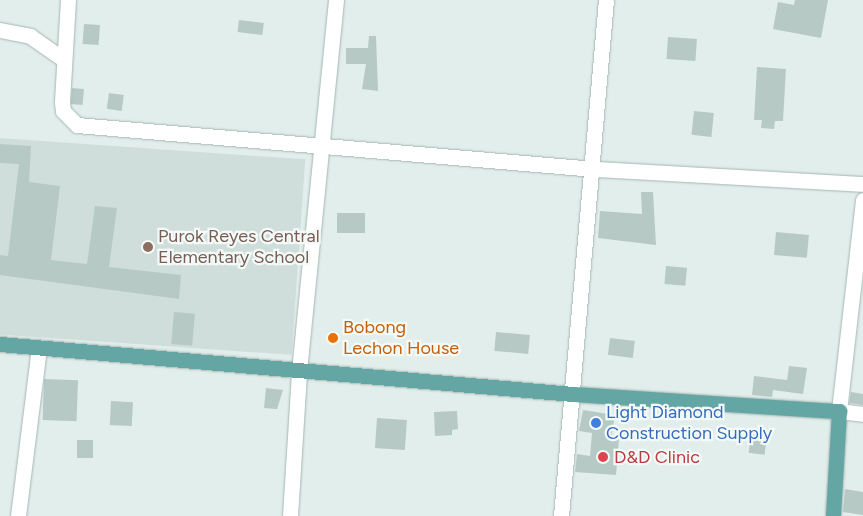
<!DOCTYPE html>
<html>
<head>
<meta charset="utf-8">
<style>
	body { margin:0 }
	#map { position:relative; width:863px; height:516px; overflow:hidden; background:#e2eeeb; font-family:Figtree,sans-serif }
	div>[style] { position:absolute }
	.built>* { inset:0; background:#d0dedb; transform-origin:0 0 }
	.building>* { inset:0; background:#b7c9c5; transform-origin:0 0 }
	.roads { filter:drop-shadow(0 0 1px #a4b6b4) drop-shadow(0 0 1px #a4b6b4) }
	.minor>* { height:15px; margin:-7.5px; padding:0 7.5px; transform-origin:7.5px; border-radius:7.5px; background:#fff }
	.major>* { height:15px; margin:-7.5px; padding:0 7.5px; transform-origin:7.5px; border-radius:7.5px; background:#64a6a4 }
	.dots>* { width:14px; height:14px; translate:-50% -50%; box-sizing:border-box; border:2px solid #f3faf8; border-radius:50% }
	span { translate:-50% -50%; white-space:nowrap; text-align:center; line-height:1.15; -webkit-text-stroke:4.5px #f3faf8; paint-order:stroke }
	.education-label { font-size:18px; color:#785e54 }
	.left { translate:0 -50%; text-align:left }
	.food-label { font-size:18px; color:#c56008 }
	.shop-label { font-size:18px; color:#366cbe }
	.health-label { font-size:18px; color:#be3a42 }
</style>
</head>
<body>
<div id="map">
	<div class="built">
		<i style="left:0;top:138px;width:306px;height:196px;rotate:4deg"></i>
	</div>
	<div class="building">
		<i style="clip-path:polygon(795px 0,828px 0,821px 38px,773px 29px,778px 2px,794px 5px)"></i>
		<i style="left:239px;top:20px;width:25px;height:12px;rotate:7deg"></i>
		<i style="left:84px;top:24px;width:16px;height:20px;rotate:4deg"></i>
		<i style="clip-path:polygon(369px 36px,376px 36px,378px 91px,362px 89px,366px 64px,346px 64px,346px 48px,368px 48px)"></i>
		<i style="left:668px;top:37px;width:29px;height:22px;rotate:4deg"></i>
		<i style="clip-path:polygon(757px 67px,786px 69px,783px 121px,775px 121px,774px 129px,761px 128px,762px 120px,754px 120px)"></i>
		<i style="left:72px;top:88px;width:12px;height:16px;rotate:5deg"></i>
		<i style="left:109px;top:93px;width:15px;height:16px;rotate:8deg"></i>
		<i style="left:694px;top:111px;width:20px;height:24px;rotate:6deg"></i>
		<i style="clip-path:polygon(0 144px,31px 146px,29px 182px,60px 186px,51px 260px,87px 264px,95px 206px,117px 208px,109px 267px,181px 275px,179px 299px,0 275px,0 255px,8px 256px,19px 164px,0 163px)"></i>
		<i style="clip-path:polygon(641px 192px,653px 192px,656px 245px,598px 238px,600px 211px,642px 214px)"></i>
		<i style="left:337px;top:213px;width:28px;height:20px"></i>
		<i style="left:776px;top:232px;width:33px;height:23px;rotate:5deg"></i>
		<i style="left:666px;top:266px;width:21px;height:18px;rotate:5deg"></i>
		<i style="left:174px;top:312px;width:21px;height:32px;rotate:5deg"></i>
		<i style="left:496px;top:332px;width:34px;height:19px;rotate:5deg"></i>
		<i style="left:610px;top:338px;width:25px;height:17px;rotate:7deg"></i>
		<i style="clip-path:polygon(789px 366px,807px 368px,803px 394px,773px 390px,772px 397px,752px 395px,754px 376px,787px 380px)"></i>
		<i style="left:44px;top:379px;width:34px;height:41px;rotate:2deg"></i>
		<i style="clip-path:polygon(266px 388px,283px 390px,277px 409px,264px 408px)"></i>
		<i style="clip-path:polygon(851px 392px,863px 394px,863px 405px,849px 403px)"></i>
		<i style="left:111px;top:401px;width:22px;height:24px;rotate:3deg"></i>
		<i style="clip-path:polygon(583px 410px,615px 415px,611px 437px,619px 438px,616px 475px,575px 472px,577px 454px,590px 456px,592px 433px,579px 431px)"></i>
		<i style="clip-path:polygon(457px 411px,458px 429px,452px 430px,452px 435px,435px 436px,434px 412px)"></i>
		<i style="left:377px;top:418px;width:30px;height:30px;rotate:4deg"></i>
		<i style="left:751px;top:434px;width:16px;height:19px;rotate:7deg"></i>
		<i style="left:77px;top:440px;width:16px;height:18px"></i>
		<i style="clip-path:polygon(845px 489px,863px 492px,863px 515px,843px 512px)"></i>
	</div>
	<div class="roads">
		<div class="minor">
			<i style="left:68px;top:0;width:102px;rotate:93.4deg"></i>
			<i style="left:62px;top:102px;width:9px;rotate:84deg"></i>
			<i style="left:63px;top:111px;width:20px;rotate:45deg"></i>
			<i style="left:77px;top:125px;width:520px;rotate:4.86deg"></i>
			<i style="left:595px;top:169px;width:268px;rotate:3.2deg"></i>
			<i style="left:0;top:30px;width:31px;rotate:11deg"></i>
			<i style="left:30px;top:36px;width:40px;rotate:34.9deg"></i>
			<i style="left:863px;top:200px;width:212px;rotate:96.5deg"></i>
			<i style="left:839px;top:411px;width:24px;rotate:7deg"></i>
			<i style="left:18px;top:516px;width:170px;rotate:-82.9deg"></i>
			<i style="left:290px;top:516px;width:145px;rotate:-86.4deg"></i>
			<i style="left:299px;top:371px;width:373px;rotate:-84.3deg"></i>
			<i style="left:561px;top:516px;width:518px;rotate:-85.02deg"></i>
		</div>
		<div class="major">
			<i style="left:0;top:344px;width:575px;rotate:4.99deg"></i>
			<i style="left:573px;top:394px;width:267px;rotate:3.7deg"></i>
			<i style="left:839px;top:411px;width:105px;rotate:93.3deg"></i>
		</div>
	</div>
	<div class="dots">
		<i style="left:148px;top:247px;background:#8d6e63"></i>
		<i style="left:333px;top:338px;background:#e8710a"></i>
		<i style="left:596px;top:423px;background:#3f7fe0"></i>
		<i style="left:603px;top:457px;background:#e0444e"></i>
	</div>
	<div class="education-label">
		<span class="left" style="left:158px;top:247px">Purok Reyes Central<br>Elementary School</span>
	</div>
	<div class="food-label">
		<span class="left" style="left:343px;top:338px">Bobong<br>Lechon House</span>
	</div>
	<div class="shop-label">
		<span class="left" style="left:606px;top:423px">Light Diamond<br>Construction Supply</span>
	</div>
	<div class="health-label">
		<span class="left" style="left:614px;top:457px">D&amp;D Clinic</span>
	</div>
</div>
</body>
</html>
